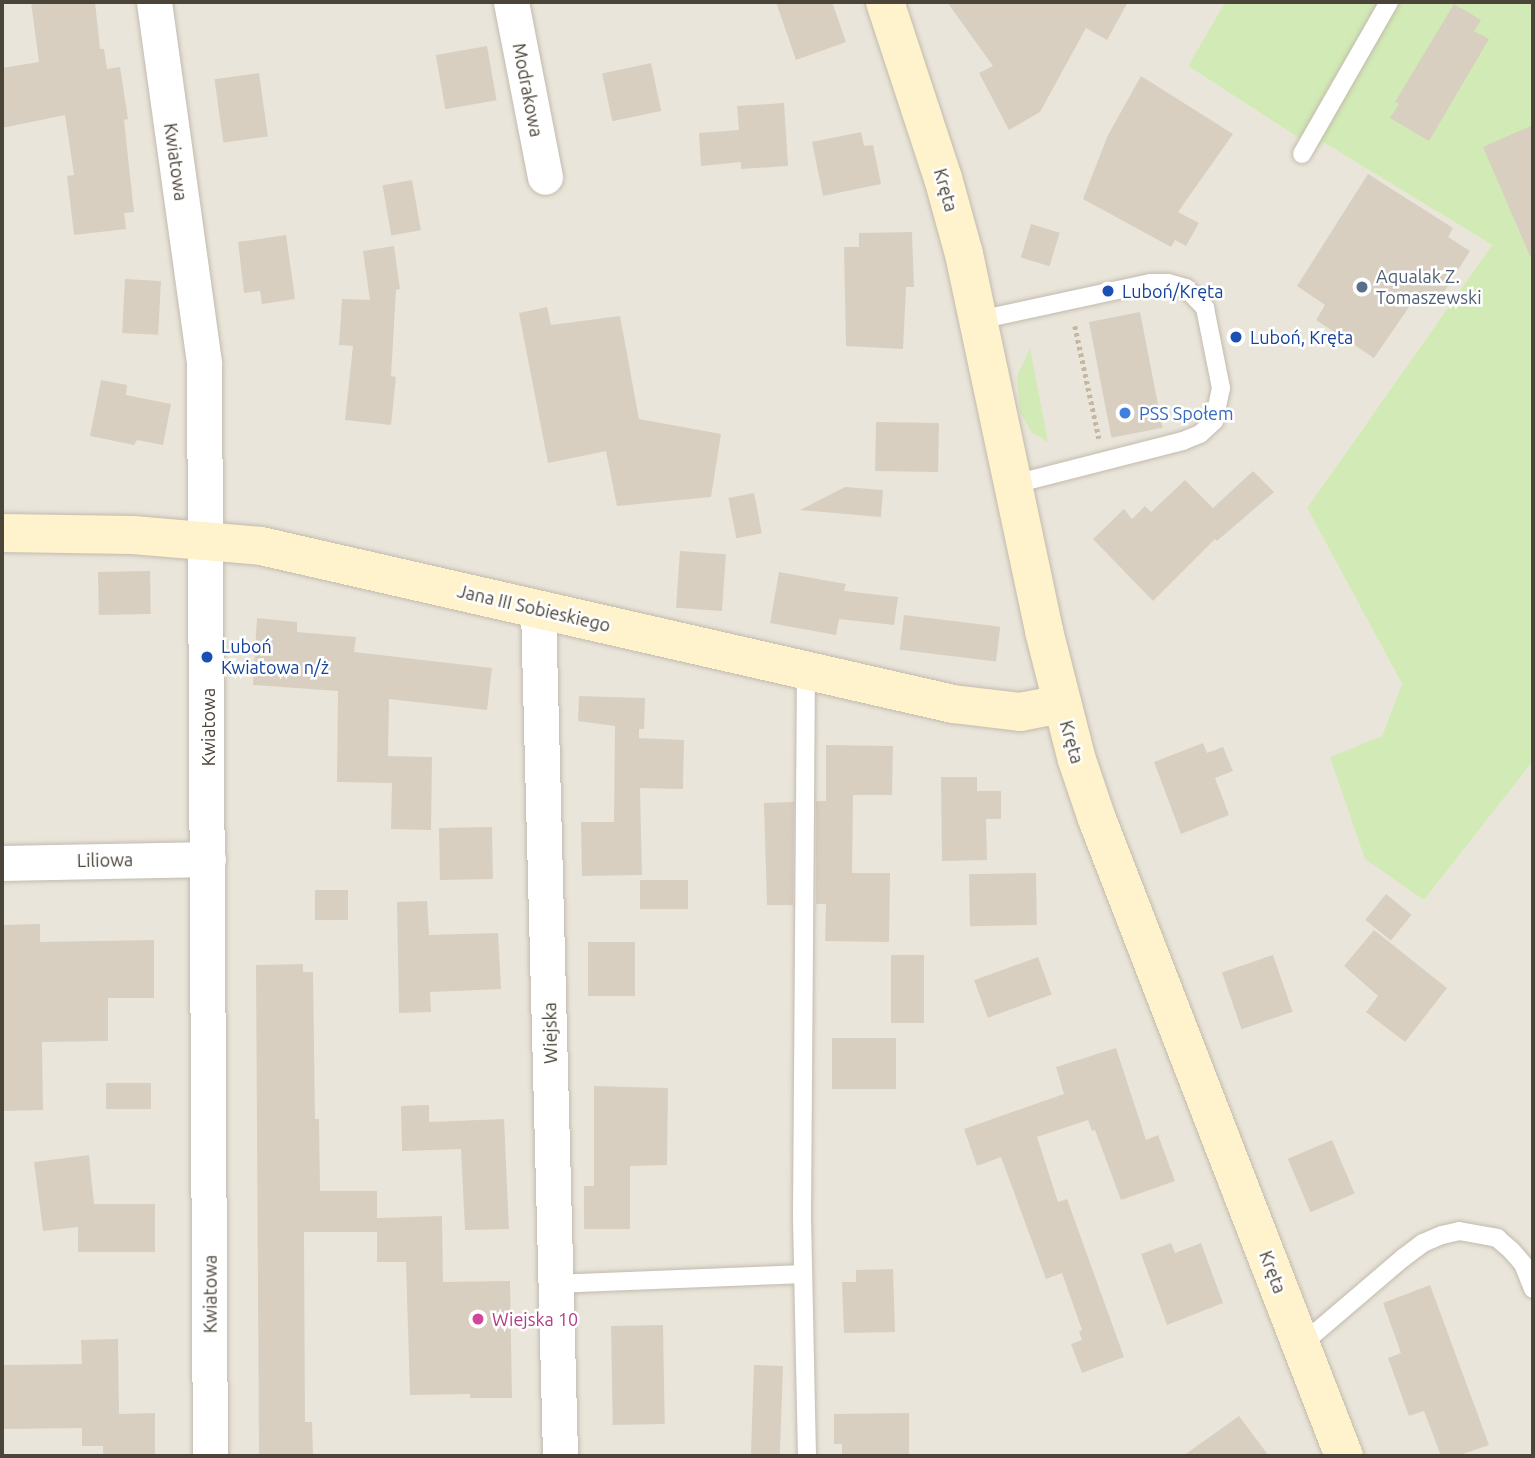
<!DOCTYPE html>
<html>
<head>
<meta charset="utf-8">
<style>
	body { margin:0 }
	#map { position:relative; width:1535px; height:1458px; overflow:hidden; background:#f6f3ec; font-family:Ubuntu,sans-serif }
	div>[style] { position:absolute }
	.residential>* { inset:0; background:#eae5da }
	.green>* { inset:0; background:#d2eab5 }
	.building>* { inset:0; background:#d8cfc1; transform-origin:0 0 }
	.path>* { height:4.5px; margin-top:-2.25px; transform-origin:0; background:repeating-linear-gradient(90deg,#c4b79f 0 3.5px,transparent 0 7px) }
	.roads { filter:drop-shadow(0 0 2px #c2bbae) drop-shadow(0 0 2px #c2bbae) }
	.lane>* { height:18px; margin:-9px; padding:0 9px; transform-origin:9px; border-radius:9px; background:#fff }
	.street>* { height:35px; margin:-17.5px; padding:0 17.5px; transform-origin:17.5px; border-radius:17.5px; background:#fff }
	.secondary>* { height:38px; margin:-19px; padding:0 19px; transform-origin:19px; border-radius:19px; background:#fff3cd }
	.dots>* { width:19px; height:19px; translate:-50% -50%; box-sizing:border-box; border:4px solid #fff; border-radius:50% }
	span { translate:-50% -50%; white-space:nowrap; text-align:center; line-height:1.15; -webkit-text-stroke:5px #fff; paint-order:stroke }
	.street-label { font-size:18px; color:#4b4439 }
	.service-label { font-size:18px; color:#4e5e75 }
	.left { translate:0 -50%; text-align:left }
	.transit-label { font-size:18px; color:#164399 }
	.shop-label { font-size:18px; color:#366cbe }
	.hotel-label { font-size:18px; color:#b23c85 }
	.frame { position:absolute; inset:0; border:4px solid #4b4439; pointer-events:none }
</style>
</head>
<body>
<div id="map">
	<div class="residential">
		<i style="clip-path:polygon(2px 2px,1225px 2px,1188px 66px,1316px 149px,1323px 142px,1492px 245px,1307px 508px,1402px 684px,1382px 736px,1424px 900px,1533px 761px,1533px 1456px,2px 1456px)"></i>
	</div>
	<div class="green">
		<i style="clip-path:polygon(1225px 2px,1533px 2px,1533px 761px,1424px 900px,1365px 859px,1330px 757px,1382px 736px,1402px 684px,1307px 508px,1492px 245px,1323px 142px,1316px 149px,1188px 66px)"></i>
		<i style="clip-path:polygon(1030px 348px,1048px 442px,1032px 433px,1020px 412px,1017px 376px)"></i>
	</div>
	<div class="building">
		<i style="clip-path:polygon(31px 2px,95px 2px,100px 49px,104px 49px,107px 69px,120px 67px,128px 119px,124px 120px,134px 212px,124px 213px,126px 229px,74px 235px,67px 176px,74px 175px,65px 115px,2px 128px,2px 68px,39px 62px)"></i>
		<i style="clip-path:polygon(776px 2px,832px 2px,846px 42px,796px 60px)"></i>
		<i style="clip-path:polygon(947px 2px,1128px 2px,1107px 40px,1086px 28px,1040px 112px,1009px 130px,979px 73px,993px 66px)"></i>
		<i style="clip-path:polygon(1454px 4px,1481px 20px,1474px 31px,1489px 39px,1429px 141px,1390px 118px,1399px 104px,1395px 102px)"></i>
		<i style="left:487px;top:46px;width:55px;height:52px;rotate:80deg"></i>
		<i style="left:651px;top:63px;width:49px;height:50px;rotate:78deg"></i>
		<i style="left:259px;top:73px;width:64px;height:45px;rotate:82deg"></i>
		<i style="clip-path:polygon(1141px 76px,1233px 134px,1178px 212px,1199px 223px,1186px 246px,1175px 240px,1171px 247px,1083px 199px,1108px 135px)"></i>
		<i style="clip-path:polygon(784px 103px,788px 166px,741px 169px,741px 162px,701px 166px,699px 133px,739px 130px,737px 106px)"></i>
		<i style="clip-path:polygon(1533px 125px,1533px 263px,1483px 147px)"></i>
		<i style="clip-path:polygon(861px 132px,864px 146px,873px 145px,881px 184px,823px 196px,812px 142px)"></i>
		<i style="clip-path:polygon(1368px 174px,1453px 228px,1448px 237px,1470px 251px,1436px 305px,1418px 294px,1374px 358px,1316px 320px,1325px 305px,1297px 286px)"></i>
		<i style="left:412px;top:180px;width:51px;height:30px;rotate:80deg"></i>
		<i style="left:1031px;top:224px;width:30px;height:35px;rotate:17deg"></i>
		<i style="clip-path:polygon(912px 232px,914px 287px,906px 287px,903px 349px,846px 346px,844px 247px,859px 247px,859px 233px)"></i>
		<i style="clip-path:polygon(286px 235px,295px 299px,262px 304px,260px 291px,244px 293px,238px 242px)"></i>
		<i style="clip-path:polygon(394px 246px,400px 289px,396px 290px,391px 376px,396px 377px,391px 425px,345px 420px,353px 346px,339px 345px,342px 299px,370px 300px,363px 251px)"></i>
		<i style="left:125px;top:279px;width:36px;height:54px;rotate:3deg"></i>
		<i style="clip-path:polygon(547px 307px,551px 325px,620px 316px,639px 419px,721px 434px,711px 497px,617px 506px,606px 451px,548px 463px,519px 313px)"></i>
		<i style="left:1140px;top:312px;width:118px;height:52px;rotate:79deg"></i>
		<i style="clip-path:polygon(101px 380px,127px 385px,126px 395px,171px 404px,163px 445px,137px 440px,134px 445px,90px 436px)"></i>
		<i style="left:876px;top:422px;width:63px;height:49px;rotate:1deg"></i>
		<i style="clip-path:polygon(1253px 471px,1274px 492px,1217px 541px,1215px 539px,1153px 601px,1093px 539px,1124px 509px,1132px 519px,1145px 506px,1151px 512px,1185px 480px,1213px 508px)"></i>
		<i style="clip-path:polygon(845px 487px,883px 490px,881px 517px,800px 510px)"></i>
		<i style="left:754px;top:493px;width:41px;height:26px;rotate:79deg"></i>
		<i style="left:680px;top:551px;width:46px;height:57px;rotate:4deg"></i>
		<i style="left:150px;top:571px;width:43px;height:52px;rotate:89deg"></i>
		<i style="clip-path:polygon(779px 572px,846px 584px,844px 591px,898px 597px,894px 625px,839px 619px,836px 635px,770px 623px)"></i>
		<i style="left:904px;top:615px;width:97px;height:35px;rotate:7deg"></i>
		<i style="clip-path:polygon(257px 618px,297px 622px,297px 632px,356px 637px,354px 652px,492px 668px,487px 710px,389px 699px,388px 756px,432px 757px,431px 830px,391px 829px,392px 783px,337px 782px,338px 691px,253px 685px)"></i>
		<i style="clip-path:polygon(579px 696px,645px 698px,644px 729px,639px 729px,639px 738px,684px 740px,683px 789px,640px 788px,642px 875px,582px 876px,581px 822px,614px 822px,615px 726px,578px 721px)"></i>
		<i style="clip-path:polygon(1203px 743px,1207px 753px,1223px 747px,1233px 771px,1215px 778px,1229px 815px,1181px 834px,1154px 762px)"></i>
		<i style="clip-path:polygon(826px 745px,893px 746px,892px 795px,853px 795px,852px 873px,890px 873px,889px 942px,825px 941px,826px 904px,816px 904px,816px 801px,826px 801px)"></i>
		<i style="clip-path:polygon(941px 777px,977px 777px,977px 791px,1001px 791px,1001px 819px,986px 819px,987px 860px,942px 861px)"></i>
		<i style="clip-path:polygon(794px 802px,793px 905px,767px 905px,764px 803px)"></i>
		<i style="left:492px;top:827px;width:52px;height:53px;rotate:89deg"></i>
		<i style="left:1036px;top:873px;width:52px;height:67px;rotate:89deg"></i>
		<i style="left:640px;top:880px;width:48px;height:29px"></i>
		<i style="left:348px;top:890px;width:30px;height:33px;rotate:90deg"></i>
		<i style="left:1386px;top:894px;width:33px;height:33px;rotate:39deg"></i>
		<i style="clip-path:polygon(427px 901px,429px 935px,498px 933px,501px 989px,430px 992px,431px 1012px,399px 1013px,397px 902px)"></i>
		<i style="clip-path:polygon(40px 924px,40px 942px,154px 940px,154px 998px,108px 998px,108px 1041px,42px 1042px,43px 1110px,2px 1111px,2px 925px)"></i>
		<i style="clip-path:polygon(1374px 930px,1447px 988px,1405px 1042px,1366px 1012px,1378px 996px,1344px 966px)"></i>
		<i style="left:588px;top:942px;width:47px;height:54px"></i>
		<i style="left:891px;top:955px;width:33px;height:68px"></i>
		<i style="left:1273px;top:955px;width:60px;height:54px;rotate:71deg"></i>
		<i style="left:1038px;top:957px;width:40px;height:68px;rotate:70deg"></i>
		<i style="clip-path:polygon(303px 964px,303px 972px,313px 972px,315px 1119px,319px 1119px,320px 1191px,377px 1191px,377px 1218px,442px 1216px,443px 1282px,510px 1281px,512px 1398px,470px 1398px,470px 1394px,410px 1395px,406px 1262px,377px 1262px,377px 1232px,304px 1232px,305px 1422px,312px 1422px,313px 1456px,259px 1456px,256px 965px)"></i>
		<i style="left:896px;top:1038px;width:51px;height:64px;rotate:90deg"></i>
		<i style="clip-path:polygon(1116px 1048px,1146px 1140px,1158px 1135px,1175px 1181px,1121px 1200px,1095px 1130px,1092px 1131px,1088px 1120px,1037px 1137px,1058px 1202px,1067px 1199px,1124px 1357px,1082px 1373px,1071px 1344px,1082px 1340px,1079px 1332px,1082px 1330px,1062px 1273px,1046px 1279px,1001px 1157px,977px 1166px,964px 1129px,1064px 1094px,1056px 1067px)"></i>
		<i style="left:106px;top:1083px;width:45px;height:26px"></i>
		<i style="clip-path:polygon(594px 1086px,668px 1088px,667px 1165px,630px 1166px,630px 1229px,584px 1229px,584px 1186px,594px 1186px)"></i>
		<i style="clip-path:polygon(429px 1105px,429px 1122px,504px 1119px,509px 1229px,465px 1230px,461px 1149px,402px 1151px,401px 1106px)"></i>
		<i style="left:1332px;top:1140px;width:58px;height:48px;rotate:67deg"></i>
		<i style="clip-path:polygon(89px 1155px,94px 1204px,155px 1204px,155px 1252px,78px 1252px,78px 1227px,43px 1231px,34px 1162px)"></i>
		<i style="clip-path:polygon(1171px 1243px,1175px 1253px,1201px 1243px,1223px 1303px,1167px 1325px,1141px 1254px)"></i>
		<i style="clip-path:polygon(893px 1269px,895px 1332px,844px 1333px,842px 1282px,856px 1282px,856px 1270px)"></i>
		<i style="clip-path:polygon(1430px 1285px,1489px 1445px,1457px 1456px,1441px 1456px,1424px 1411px,1409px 1416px,1388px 1358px,1401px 1353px,1383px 1303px)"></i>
		<i style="left:663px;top:1325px;width:99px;height:52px;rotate:89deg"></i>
		<i style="clip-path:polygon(118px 1339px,119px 1414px,155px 1413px,155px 1456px,103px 1456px,103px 1446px,82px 1446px,82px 1428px,2px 1429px,2px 1365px,82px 1364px,81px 1340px)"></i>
		<i style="left:754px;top:1365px;width:29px;height:91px;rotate:2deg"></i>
		<i style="clip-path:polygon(909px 1413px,909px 1456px,842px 1454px,842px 1444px,834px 1444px,834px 1414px)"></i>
		<i style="clip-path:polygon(1239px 1416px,1269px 1456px,1183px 1456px)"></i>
	</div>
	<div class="path">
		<i style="left:1075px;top:326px;width:115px;rotate:77.9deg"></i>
	</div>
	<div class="roads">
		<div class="lane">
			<i style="left:1302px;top:154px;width:175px;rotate:-60.2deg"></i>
			<i style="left:979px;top:320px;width:175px;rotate:-12.2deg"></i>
			<i style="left:1150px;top:283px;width:18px"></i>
			<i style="left:1168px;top:283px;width:19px;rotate:16deg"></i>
			<i style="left:1186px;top:288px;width:28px;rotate:46deg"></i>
			<i style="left:1205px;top:308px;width:82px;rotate:78.7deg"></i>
			<i style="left:1221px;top:388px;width:34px;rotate:102deg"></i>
			<i style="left:1214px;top:421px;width:19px;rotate:137deg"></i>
			<i style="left:1200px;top:434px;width:18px;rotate:158deg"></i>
			<i style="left:1183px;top:441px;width:174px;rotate:165.7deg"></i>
			<i style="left:806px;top:669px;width:549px;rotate:90.42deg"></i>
			<i style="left:802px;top:1218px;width:238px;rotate:88.8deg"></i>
			<i style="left:556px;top:1284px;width:246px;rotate:-2.3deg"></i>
			<i style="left:1301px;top:1345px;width:134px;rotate:-40.5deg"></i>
			<i style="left:1403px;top:1258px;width:25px;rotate:-37deg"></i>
			<i style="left:1423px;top:1243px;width:21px;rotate:-23deg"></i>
			<i style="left:1442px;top:1235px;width:17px;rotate:-13deg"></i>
			<i style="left:1459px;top:1231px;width:39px;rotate:10deg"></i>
			<i style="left:1497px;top:1238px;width:18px;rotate:41deg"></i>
			<i style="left:1511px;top:1250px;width:18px;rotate:49deg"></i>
			<i style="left:1523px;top:1264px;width:27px;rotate:68deg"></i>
		</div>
		<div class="street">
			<i style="left:154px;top:2px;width:364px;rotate:82.1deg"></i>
			<i style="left:204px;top:363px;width:1093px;rotate:89.69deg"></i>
			<i style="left:511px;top:2px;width:178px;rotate:79deg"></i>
			<i style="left:538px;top:609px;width:847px;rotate:88.51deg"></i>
			<i style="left:2px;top:863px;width:206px;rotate:-1.1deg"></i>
		</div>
		<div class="secondary">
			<i style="left:885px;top:2px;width:185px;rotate:71.8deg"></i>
			<i style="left:943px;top:178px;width:79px;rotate:74.6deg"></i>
			<i style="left:964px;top:254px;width:385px;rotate:78deg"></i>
			<i style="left:1044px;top:631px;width:133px;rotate:75.7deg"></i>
			<i style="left:1077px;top:760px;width:62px;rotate:71.3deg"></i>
			<i style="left:1097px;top:819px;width:683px;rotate:68.81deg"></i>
			<i style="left:2px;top:533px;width:131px;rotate:0.9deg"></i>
			<i style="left:133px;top:535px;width:128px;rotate:4.9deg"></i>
			<i style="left:261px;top:546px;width:710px;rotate:12.86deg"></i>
			<i style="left:953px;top:704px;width:67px;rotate:6.8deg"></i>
			<i style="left:1020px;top:712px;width:43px;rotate:-10.8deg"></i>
		</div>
	</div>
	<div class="dots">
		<i style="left:1362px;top:287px;background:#5c6f8a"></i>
		<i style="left:1108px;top:291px;background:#1a4fb4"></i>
		<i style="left:1236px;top:337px;background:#1a4fb4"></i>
		<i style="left:1125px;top:413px;background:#3f7fe0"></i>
		<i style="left:207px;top:657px;background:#1a4fb4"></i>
		<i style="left:478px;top:1319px;background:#d1479c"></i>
	</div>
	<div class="street-label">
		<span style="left:528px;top:90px;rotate:79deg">Modrakowa</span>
		<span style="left:176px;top:162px;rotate:82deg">Kwiatowa</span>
		<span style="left:946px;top:190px;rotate:74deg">Kręta</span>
		<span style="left:534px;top:608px;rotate:13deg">Jana III Sobieskiego</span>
		<span style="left:208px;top:727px;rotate:-90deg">Kwiatowa</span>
		<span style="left:1072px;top:742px;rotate:74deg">Kręta</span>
		<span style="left:105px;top:860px;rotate:-1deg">Liliowa</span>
		<span style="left:550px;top:1033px;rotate:-91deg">Wiejska</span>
		<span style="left:1273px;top:1272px;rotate:69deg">Kręta</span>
		<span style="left:210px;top:1294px;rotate:-90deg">Kwiatowa</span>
	</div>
	<div class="service-label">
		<span class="left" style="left:1376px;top:287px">Aqualak Z.<br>Tomaszewski</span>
	</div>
	<div class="transit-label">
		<span class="left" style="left:1122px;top:291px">Luboń/Kręta</span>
		<span class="left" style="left:1250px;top:337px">Luboń, Kręta</span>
		<span class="left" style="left:221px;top:657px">Luboń<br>Kwiatowa n/ż</span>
	</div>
	<div class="shop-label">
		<span class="left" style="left:1139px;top:413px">PSS Społem</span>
	</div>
	<div class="hotel-label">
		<span class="left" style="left:492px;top:1319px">Wiejska 10</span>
	</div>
	<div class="frame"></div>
</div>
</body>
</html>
